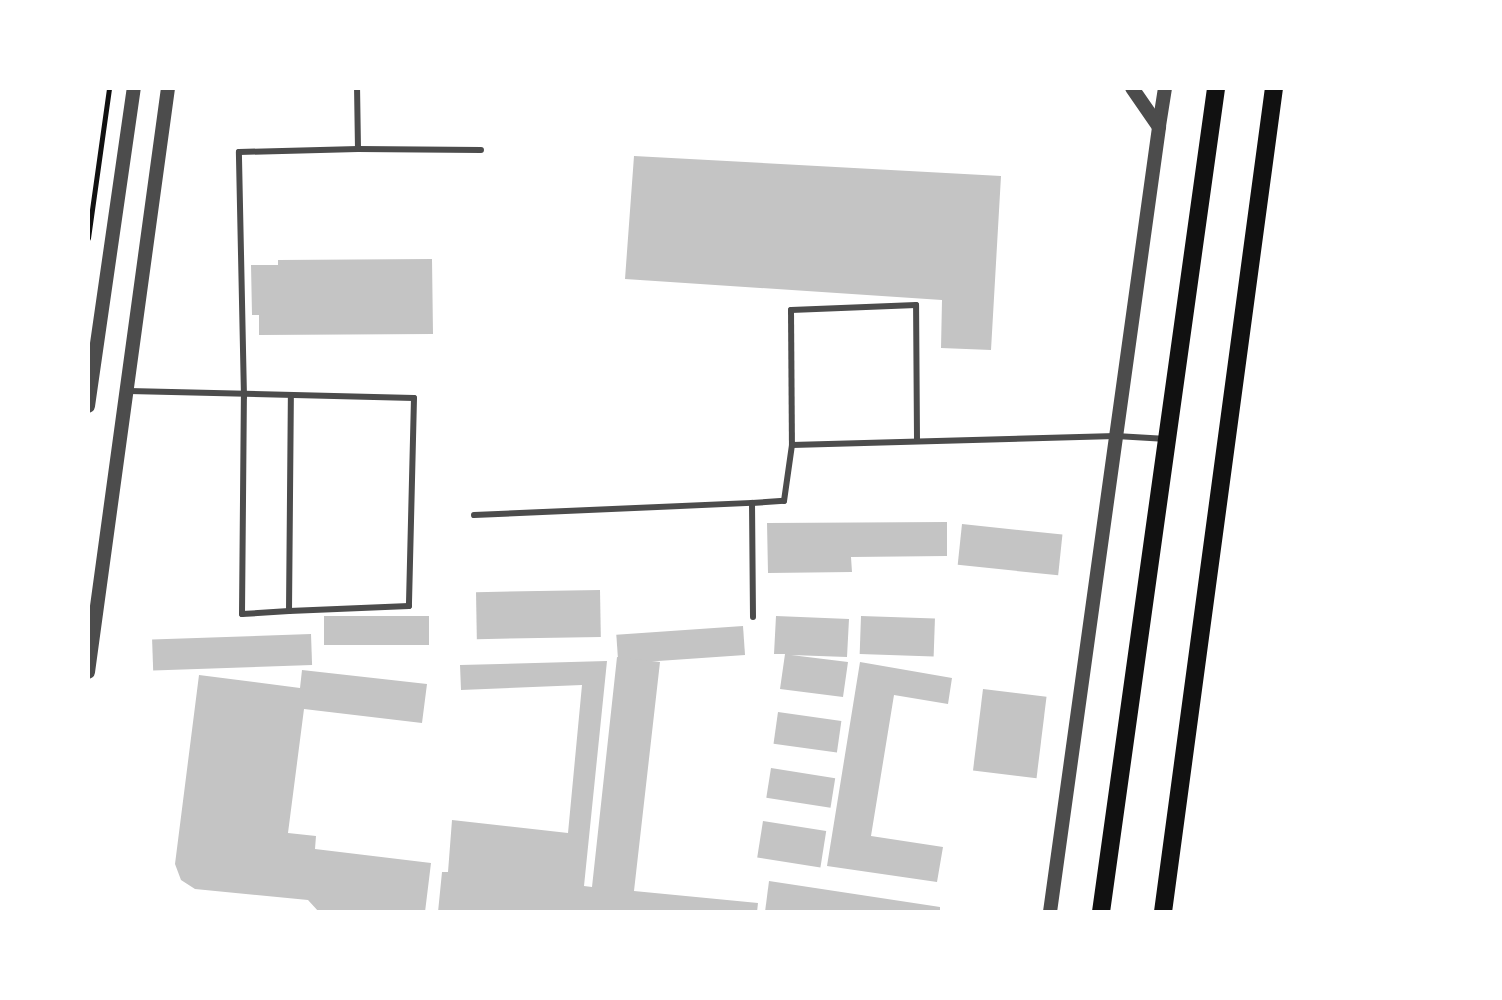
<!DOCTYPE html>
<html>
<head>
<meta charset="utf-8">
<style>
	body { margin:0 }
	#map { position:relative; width:1502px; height:1000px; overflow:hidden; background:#fff; font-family:"Roboto Condensed",sans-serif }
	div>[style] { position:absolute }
	.building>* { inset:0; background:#c4c4c4; transform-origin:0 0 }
	.path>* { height:5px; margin:-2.5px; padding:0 2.5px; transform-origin:2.5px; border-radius:2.5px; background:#111 }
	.service>* { height:6px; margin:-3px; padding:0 3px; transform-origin:3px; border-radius:3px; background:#4c4c4c }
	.tertiary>* { height:14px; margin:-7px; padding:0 7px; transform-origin:7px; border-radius:7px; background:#4c4c4c }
	.primary>* { height:18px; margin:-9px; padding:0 9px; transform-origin:9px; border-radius:9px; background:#111 }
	span { translate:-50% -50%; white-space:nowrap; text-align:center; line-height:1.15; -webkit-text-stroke:8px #fff; paint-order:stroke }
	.frame { position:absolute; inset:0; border:90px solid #fff; pointer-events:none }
</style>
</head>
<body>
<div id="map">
	<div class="building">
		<i style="clip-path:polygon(634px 156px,1001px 176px,991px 350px,941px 348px,942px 300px,625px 279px)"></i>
		<i style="clip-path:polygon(432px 259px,433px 334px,259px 335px,259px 315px,252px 315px,251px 265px,278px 265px,278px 260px)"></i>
		<i style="clip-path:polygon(947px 522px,947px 556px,851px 557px,852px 572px,768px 573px,767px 523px)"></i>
		<i style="left:962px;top:524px;width:101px;height:41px;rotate:6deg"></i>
		<i style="left:600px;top:590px;width:47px;height:124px;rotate:89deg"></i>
		<i style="left:429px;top:616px;width:29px;height:105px;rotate:90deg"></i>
		<i style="clip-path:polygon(776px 616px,849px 619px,847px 657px,791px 655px,848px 662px,843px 697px,780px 689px,785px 654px,774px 654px)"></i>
		<i style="left:861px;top:616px;width:74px;height:38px;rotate:2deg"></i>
		<i style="left:743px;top:626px;width:29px;height:127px;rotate:86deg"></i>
		<i style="left:311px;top:634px;width:31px;height:159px;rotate:88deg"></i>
		<i style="clip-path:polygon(617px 657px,660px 662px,634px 891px,758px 903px,757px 912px,438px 912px,442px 872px,448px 872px,452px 820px,568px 833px,582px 685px,461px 690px,460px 665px,607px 661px,584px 886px,592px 887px)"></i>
		<i style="clip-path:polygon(860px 662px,952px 678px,948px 704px,894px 695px,871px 836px,943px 847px,937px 882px,827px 866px)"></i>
		<i style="clip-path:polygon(302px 670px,427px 684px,422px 723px,304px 709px,288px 833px,316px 836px,315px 849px,431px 863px,425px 912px,319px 912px,308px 900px,195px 889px,181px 880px,175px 864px,199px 675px,300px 688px)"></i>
		<i style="left:983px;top:689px;width:64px;height:82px;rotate:7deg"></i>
		<i style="left:778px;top:712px;width:64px;height:32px;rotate:8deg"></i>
		<i style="left:771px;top:768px;width:65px;height:30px;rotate:9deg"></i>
		<i style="left:763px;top:821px;width:64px;height:37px;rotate:9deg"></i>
		<i style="clip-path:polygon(769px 881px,940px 907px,940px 912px,765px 912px)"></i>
	</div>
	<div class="path">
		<i style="left:88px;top:238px;width:151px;rotate:-82deg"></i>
	</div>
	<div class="service">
		<i style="left:358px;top:149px;width:123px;rotate:0.5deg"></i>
		<i style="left:129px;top:391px;width:285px;rotate:1.4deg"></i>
		<i style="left:414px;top:398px;width:208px;rotate:91.4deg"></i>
		<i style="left:409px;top:606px;width:120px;rotate:177.6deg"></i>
		<i style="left:289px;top:611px;width:213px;rotate:-89.5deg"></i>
		<i style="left:917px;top:439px;width:134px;rotate:-90.4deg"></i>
		<i style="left:916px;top:305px;width:125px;rotate:177.7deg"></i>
		<i style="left:791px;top:310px;width:135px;rotate:89.6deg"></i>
		<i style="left:792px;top:445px;width:324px;rotate:-1.6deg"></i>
		<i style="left:1116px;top:436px;width:51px;rotate:3.4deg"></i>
		<i style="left:474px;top:515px;width:278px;rotate:-2.5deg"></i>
		<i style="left:289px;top:611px;width:47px;rotate:176.3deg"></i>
		<i style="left:242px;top:614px;width:217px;rotate:-89.5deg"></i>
		<i style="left:244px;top:397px;width:245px;rotate:-91.2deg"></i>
		<i style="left:239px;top:152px;width:119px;rotate:-1.4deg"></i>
		<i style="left:358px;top:149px;width:61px;rotate:-90.9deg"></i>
		<i style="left:753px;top:617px;width:114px;rotate:-90.5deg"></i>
		<i style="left:752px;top:503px;width:32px;rotate:-4deg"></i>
		<i style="left:784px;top:501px;width:57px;rotate:-81.9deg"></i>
	</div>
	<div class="tertiary">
		<i style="left:1159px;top:126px;width:38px;rotate:-81deg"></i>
		<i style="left:88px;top:406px;width:321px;rotate:-81.8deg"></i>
		<i style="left:88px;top:672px;width:589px;rotate:-82.2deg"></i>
		<i style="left:1050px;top:912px;width:793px;rotate:-82.09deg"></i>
		<i style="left:1159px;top:127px;width:47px;rotate:-124.7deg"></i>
	</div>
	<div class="primary">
		<i style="left:1101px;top:912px;width:832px;rotate:-82.05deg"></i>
		<i style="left:1163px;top:912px;width:831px;rotate:-82.33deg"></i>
	</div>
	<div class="frame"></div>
</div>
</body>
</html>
